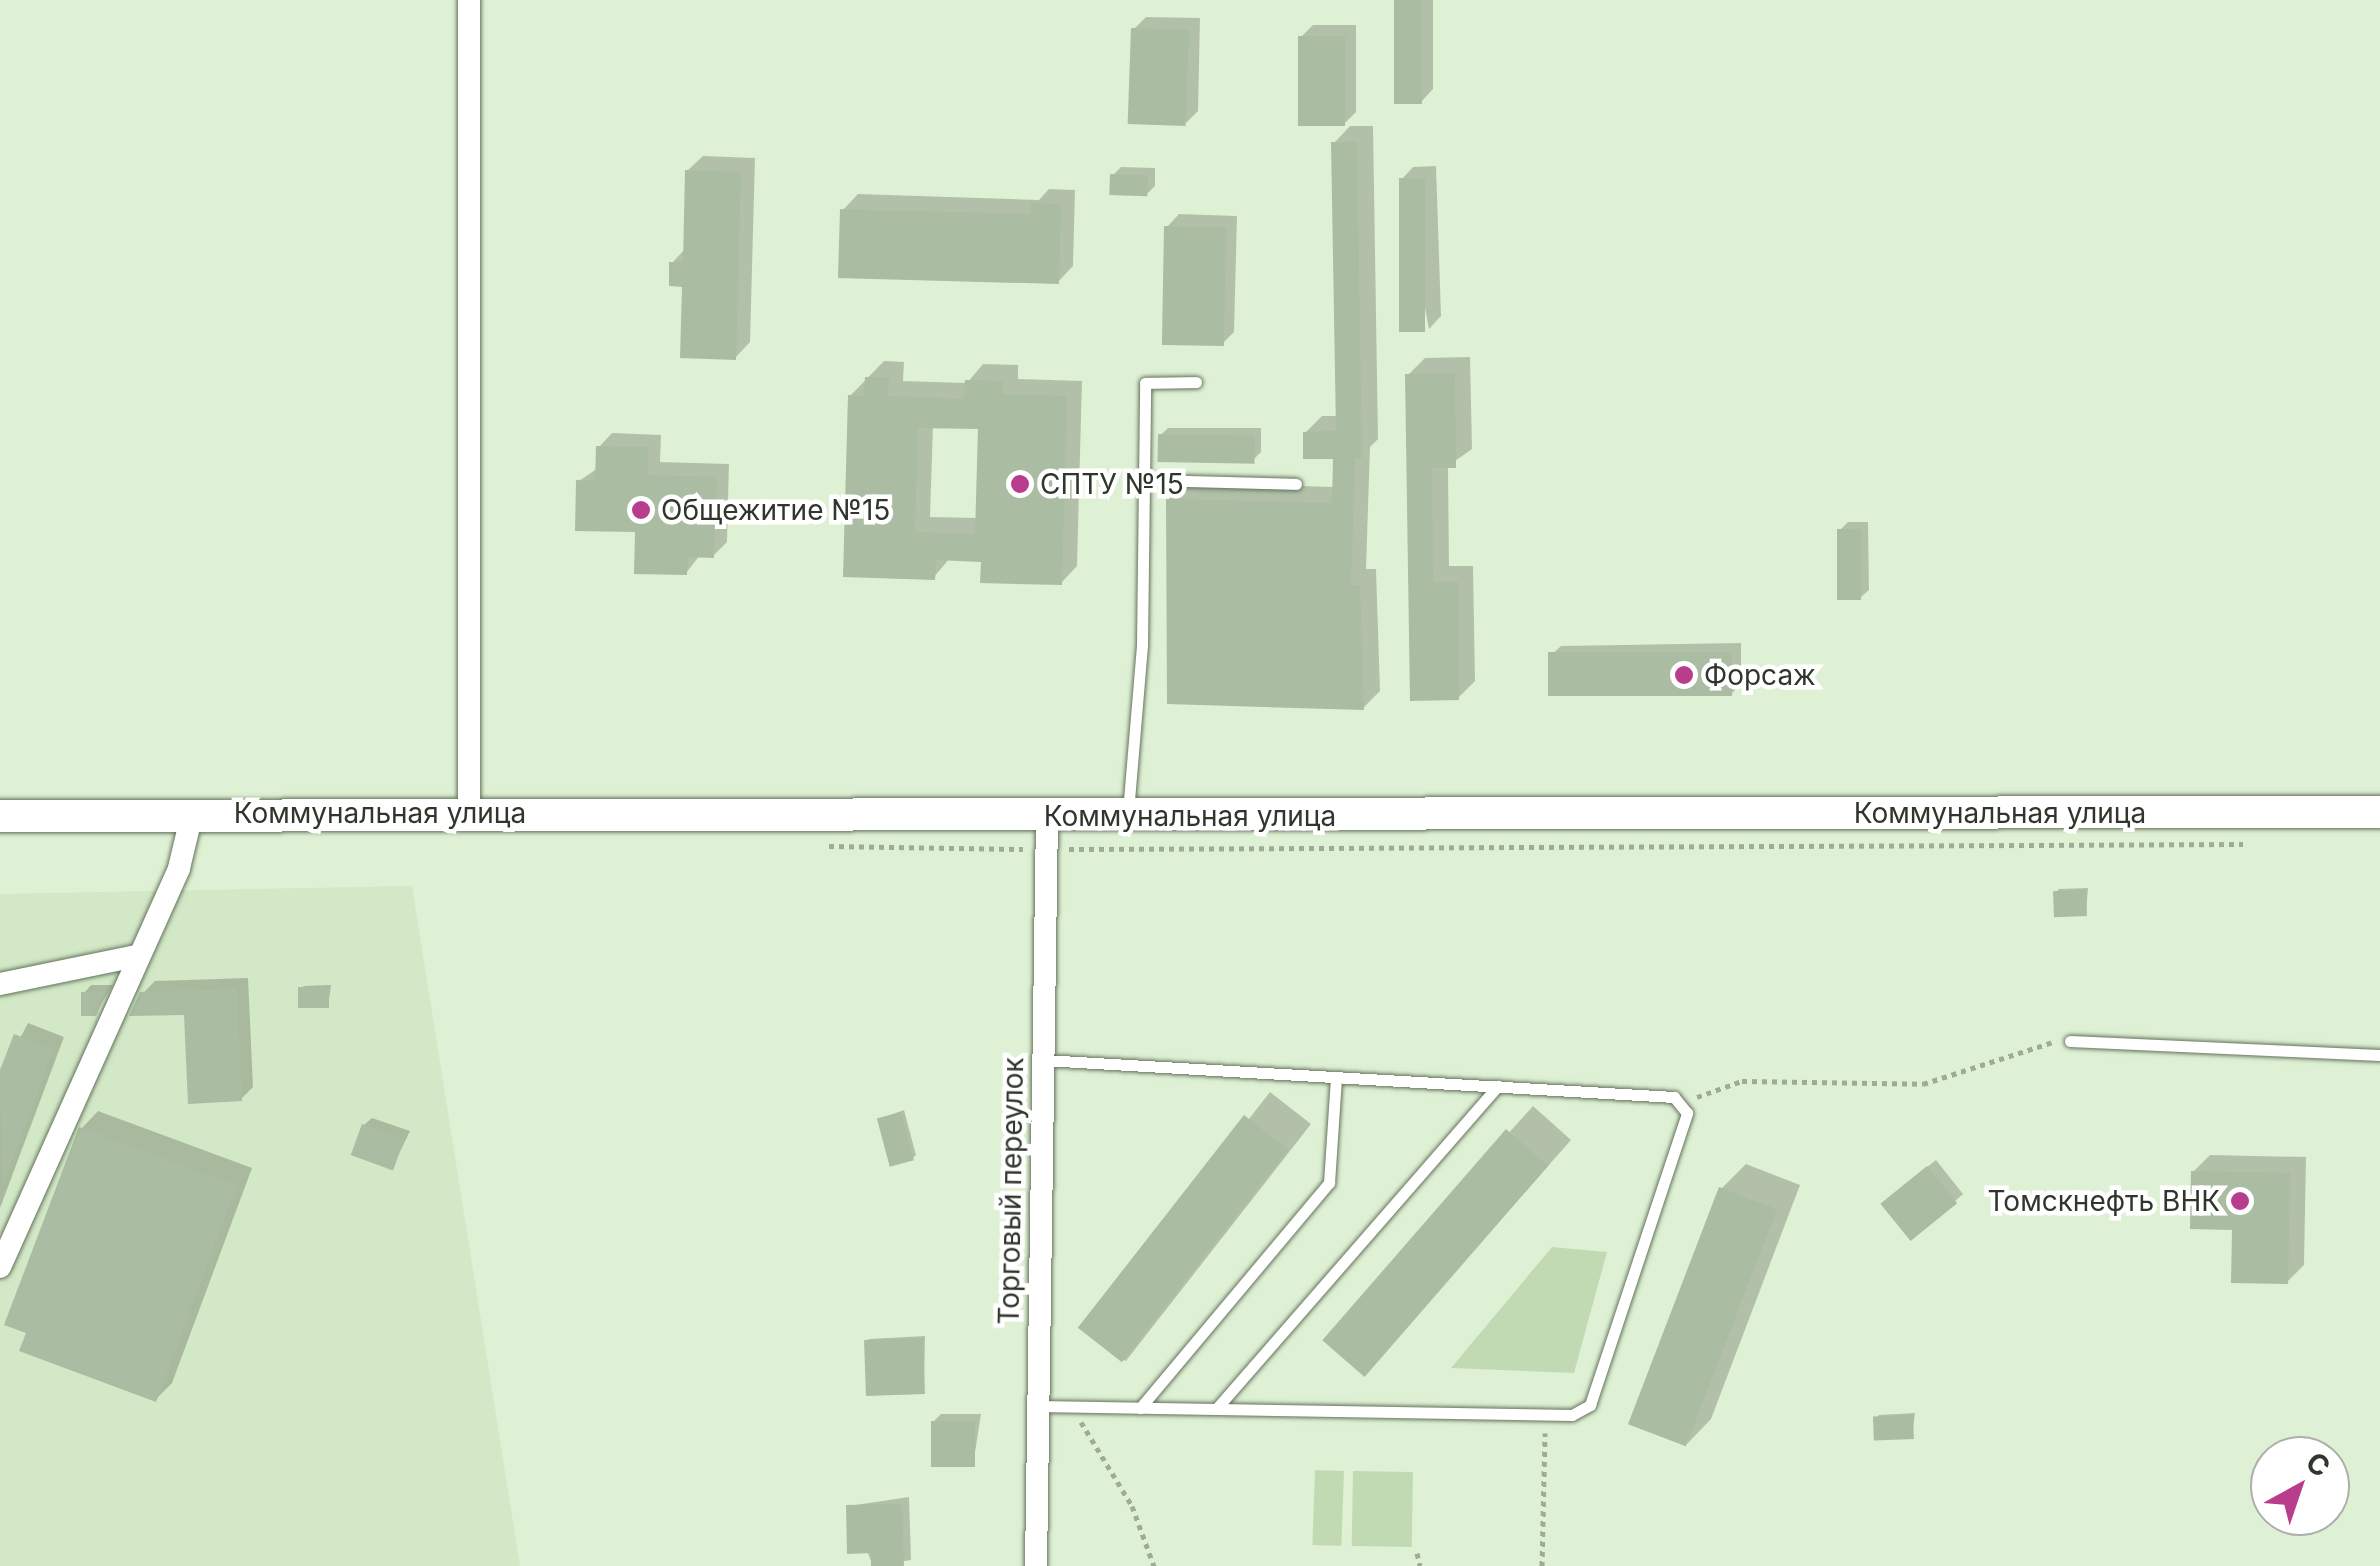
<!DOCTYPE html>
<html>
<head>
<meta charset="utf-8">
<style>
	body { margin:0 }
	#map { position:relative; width:2380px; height:1566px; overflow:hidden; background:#dff1d5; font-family:Inter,sans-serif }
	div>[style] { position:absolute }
	.built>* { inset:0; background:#d2e8c6 }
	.green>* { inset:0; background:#c1dab4; transform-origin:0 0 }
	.shadow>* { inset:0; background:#0003; transform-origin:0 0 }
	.building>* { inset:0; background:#aabca1; transform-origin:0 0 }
	.path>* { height:5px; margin-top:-2.5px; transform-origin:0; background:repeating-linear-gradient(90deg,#9eab96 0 5px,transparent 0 10px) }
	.roads { filter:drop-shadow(0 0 2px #64745c) drop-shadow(0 0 2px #64745c) }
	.lane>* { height:11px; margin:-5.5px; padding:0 5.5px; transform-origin:5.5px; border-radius:5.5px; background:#fff }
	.street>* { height:22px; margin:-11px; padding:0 11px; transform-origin:11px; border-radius:11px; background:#fff }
	.secondary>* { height:32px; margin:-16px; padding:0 16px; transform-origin:16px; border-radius:16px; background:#fff }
	.dots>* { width:28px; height:28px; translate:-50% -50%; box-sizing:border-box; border:5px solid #fff; border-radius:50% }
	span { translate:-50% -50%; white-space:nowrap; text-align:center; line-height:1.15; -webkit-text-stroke:9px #fff; paint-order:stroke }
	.poi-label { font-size:28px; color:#2f362b }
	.left { translate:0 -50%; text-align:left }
	.right { translate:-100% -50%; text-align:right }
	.street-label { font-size:28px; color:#2f362b }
	.north { position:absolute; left:2250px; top:1436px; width:100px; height:100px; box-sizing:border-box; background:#fff; border:2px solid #acafaa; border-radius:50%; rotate:40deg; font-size:28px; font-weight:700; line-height:40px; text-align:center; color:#2f362b }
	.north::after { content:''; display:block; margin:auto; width:35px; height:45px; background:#b93d8d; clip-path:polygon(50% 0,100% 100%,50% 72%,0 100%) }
</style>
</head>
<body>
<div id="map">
	<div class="built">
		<i style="clip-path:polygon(412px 886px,520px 1566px,0 1566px,0 894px)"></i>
	</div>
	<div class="green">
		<i style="clip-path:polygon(1552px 1247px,1607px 1252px,1574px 1373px,1451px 1368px)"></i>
		<i style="left:1315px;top:1470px;width:29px;height:75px;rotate:2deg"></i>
		<i style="left:1353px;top:1471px;width:60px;height:75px;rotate:1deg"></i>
	</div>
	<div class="shadow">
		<i style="clip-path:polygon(1396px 0,1433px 0,1433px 89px,1421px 102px)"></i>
		<i style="clip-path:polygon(1146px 17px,1200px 18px,1198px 111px,1186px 123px,1134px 29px)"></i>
		<i style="clip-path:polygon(1313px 25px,1356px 25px,1356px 112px,1344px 124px,1301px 37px)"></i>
		<i style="clip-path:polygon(1350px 126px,1373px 126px,1378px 439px,1370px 447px,1366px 569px,1376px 569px,1380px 691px,1363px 708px,1168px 500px,1185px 483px,1335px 487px,1336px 456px,1305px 433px,1322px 416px,1338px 416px,1334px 143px)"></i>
		<i style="clip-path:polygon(703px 156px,755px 158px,750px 342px,735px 358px,672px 263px,685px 249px,687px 171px)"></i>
		<i style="clip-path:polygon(1436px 166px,1441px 316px,1429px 329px,1401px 180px,1413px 167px)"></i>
		<i style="clip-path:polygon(1121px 167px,1155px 168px,1155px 186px,1147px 194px,1113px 175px)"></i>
		<i style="clip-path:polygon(1049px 189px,1075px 190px,1073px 266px,1058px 282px,843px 210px,858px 194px,1039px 200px)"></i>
		<i style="clip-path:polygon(1179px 214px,1237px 216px,1234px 332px,1222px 344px,1167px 227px)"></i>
		<i style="clip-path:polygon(1470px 357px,1472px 449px,1448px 466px,1449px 566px,1473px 566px,1475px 681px,1458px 698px,1412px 698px,1408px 375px,1425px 358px)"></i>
		<i style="clip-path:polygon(evenodd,884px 361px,904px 362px,903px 381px,967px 383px,983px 364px,1018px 365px,1018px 379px,1082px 381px,1077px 566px,1061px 583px,984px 559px,950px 558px,934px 577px,850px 396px,884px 361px,933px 426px,980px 427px,978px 518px,930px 517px,933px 426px)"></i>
		<i style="clip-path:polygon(1168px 428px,1261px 428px,1261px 452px,1253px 460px,1160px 436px)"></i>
		<i style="clip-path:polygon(612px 433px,661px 435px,660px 462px,729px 464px,727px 542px,714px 555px,700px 555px,686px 573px,579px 481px,598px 468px,599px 447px)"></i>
		<i style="clip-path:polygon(1848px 522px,1868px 522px,1869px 590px,1861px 597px,1840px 530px)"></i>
		<i style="clip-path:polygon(1741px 643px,1741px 684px,1731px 694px,1550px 656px,1561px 646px)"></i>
		<i style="clip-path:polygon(2088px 888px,2086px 913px,2056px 892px,2059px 889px)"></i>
		<i style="clip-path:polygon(248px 978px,253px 1087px,241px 1099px,187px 1012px,142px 994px,155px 981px)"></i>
		<i style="clip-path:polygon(91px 985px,113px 985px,95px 1014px,84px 993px)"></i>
		<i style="clip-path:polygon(331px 985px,328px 1006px,301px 989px,304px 986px)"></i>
		<i style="clip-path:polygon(28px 1023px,64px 1037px,0 1208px,0 1077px)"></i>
		<i style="left:1270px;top:1092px;width:52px;height:301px;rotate:38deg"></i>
		<i style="clip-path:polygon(1533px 1106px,1571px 1140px,1387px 1348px,1324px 1339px)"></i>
		<i style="clip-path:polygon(904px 1110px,916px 1155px,913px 1158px,879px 1119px)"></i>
		<i style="clip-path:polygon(98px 1111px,252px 1168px,172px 1383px,156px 1399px,7px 1323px,82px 1128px)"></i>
		<i style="clip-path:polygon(372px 1118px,410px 1131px,392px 1168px,364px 1125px)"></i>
		<i style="clip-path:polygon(2210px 1155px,2306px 1157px,2304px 1265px,2287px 1282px,2193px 1172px)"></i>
		<i style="clip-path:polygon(1936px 1160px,1963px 1194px,1955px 1201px,1891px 1196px)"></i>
		<i style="clip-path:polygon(1746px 1164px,1800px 1185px,1711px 1419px,1687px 1444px,1721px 1189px)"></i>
		<i style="clip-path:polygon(925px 1336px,924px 1391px,866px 1342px,869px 1339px)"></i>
		<i style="clip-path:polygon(1915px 1413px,1912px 1436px,1876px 1418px,1879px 1415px)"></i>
		<i style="clip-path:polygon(941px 1414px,981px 1414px,973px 1465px,933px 1422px)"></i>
		<i style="clip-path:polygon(909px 1497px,911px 1560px,873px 1566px,849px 1506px)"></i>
	</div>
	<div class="building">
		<i style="left:1394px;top:0;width:28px;height:104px"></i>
		<i style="left:1131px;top:28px;width:58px;height:96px;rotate:2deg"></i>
		<i style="left:1298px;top:36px;width:47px;height:90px"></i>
		<i style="clip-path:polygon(1331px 142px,1357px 142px,1362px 458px,1355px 458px,1351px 585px,1360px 585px,1364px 710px,1167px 704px,1166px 499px,1332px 503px,1333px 459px,1303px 459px,1303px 432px,1336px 431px)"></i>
		<i style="clip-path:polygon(685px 170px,741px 172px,736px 360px,680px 358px,682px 287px,669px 286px,669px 262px,683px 262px)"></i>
		<i style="left:1110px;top:174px;width:38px;height:21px;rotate:2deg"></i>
		<i style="left:1399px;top:178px;width:26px;height:154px"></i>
		<i style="clip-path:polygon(1031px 203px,1061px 204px,1059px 284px,838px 278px,840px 209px,1031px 214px)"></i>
		<i style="left:1164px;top:226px;width:62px;height:119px;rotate:1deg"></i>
		<i style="clip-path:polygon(1455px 373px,1456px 468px,1432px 468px,1433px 582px,1458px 582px,1459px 700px,1410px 701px,1405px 374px)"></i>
		<i style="clip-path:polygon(evenodd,865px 377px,889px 377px,888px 396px,964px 399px,965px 380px,1003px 381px,1003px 394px,1067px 396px,1062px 585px,980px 583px,981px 562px,936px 560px,935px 580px,843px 577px,848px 395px,864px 396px,865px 377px,918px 428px,978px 429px,975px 534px,915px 532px,918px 428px)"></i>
		<i style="left:1158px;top:434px;width:97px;height:28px;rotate:1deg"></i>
		<i style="clip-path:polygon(596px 446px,648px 447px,648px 475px,717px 477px,714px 558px,688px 557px,687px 575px,634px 574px,635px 532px,575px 531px,576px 480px,595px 481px)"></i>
		<i style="left:1837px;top:529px;width:24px;height:71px"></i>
		<i style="left:1732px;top:652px;width:44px;height:184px;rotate:90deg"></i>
		<i style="left:2086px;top:890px;width:26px;height:33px;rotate:88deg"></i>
		<i style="left:329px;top:987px;width:21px;height:31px;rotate:90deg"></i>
		<i style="clip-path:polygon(237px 989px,242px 1101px,188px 1104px,184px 1015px,129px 1016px,140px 992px)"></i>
		<i style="clip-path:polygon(107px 991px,96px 1016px,81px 1016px,81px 992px)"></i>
		<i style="clip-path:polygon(14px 1034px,54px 1049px,2px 1187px,0 1070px)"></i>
		<i style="left:901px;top:1112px;width:50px;height:25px;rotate:75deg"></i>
		<i style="left:1244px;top:1115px;width:56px;height:270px;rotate:38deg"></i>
		<i style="left:362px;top:1124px;width:45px;height:33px;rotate:20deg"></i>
		<i style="clip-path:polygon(79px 1127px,237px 1185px,156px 1402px,19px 1351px,26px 1333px,4px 1325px)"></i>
		<i style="left:1506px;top:1129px;width:56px;height:280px;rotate:41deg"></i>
		<i style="left:1927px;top:1166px;width:48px;height:60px;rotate:51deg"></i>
		<i style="clip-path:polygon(2191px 1171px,2290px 1173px,2288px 1284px,2231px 1283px,2232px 1230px,2190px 1229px)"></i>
		<i style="left:1719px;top:1187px;width:62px;height:254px;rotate:21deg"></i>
		<i style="left:923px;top:1338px;width:56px;height:59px;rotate:88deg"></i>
		<i style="left:1913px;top:1415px;width:24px;height:40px;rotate:88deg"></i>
		<i style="left:931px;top:1421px;width:44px;height:46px"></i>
		<i style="clip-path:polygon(902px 1504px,904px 1566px,871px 1566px,871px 1553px,847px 1554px,846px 1505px)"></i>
	</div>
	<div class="path">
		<i style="left:829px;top:846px;width:194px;rotate:0.9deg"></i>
		<i style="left:1069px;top:849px;width:1174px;rotate:-0.24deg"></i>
		<i style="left:1697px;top:1097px;width:48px;rotate:-19.6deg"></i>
		<i style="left:1742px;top:1081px;width:181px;rotate:0.9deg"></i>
		<i style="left:1923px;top:1084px;width:140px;rotate:-17.9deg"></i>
		<i style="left:1081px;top:1422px;width:98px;rotate:58.7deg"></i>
		<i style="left:1132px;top:1506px;width:64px;rotate:69.9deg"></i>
		<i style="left:1417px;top:1553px;width:13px;rotate:77deg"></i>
		<i style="left:1542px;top:1566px;width:133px;rotate:-88.7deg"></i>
	</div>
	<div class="roads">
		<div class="lane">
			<i style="left:1146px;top:480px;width:150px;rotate:1.5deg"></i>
			<i style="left:1128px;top:812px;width:168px;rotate:-85.2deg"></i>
			<i style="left:1142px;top:645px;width:262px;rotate:-89.3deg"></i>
			<i style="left:1145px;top:383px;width:51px;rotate:-1.1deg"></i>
			<i style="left:2070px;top:1041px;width:310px;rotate:2.6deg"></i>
			<i style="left:1038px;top:1406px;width:534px;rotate:0.97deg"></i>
			<i style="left:1572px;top:1415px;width:21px;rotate:-29deg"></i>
			<i style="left:1590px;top:1405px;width:308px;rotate:-71.6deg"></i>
			<i style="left:1687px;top:1113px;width:21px;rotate:-129deg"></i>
			<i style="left:1674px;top:1097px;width:632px;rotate:-176.64deg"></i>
			<i style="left:1140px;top:1408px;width:294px;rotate:-50deg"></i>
			<i style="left:1329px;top:1183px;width:106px;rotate:-86.2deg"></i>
			<i style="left:1216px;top:1409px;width:429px;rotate:-48.9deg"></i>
		</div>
		<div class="street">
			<i style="left:469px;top:0;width:812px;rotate:90deg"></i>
			<i style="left:0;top:984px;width:139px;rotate:-11.6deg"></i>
			<i style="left:0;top:1267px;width:437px;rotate:-65.8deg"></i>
			<i style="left:179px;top:868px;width:56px;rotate:-76.5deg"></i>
			<i style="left:1036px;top:1566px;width:749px;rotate:-89.16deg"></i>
		</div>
		<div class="secondary">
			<i style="left:0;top:816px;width:2380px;rotate:-0.1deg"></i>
		</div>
	</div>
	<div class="dots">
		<i style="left:1020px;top:484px;background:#b93d8d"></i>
		<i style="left:641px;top:510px;background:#b93d8d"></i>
		<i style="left:1684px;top:675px;background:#b93d8d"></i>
		<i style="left:2240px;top:1201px;background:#b93d8d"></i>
	</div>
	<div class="poi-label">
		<span class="left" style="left:1040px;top:484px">СПТУ №15</span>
		<span class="left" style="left:661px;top:510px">Общежитие №15</span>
		<span class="left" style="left:1704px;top:675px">Форсаж</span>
		<span class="right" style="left:2220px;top:1201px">Томскнефть ВНК</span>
	</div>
	<div class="street-label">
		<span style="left:380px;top:813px">Коммунальная улица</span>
		<span style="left:2000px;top:813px">Коммунальная улица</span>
		<span style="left:1190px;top:816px">Коммунальная улица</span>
		<span style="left:1011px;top:1191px;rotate:-89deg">Торговый переулок</span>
	</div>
	<div class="north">С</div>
</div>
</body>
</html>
